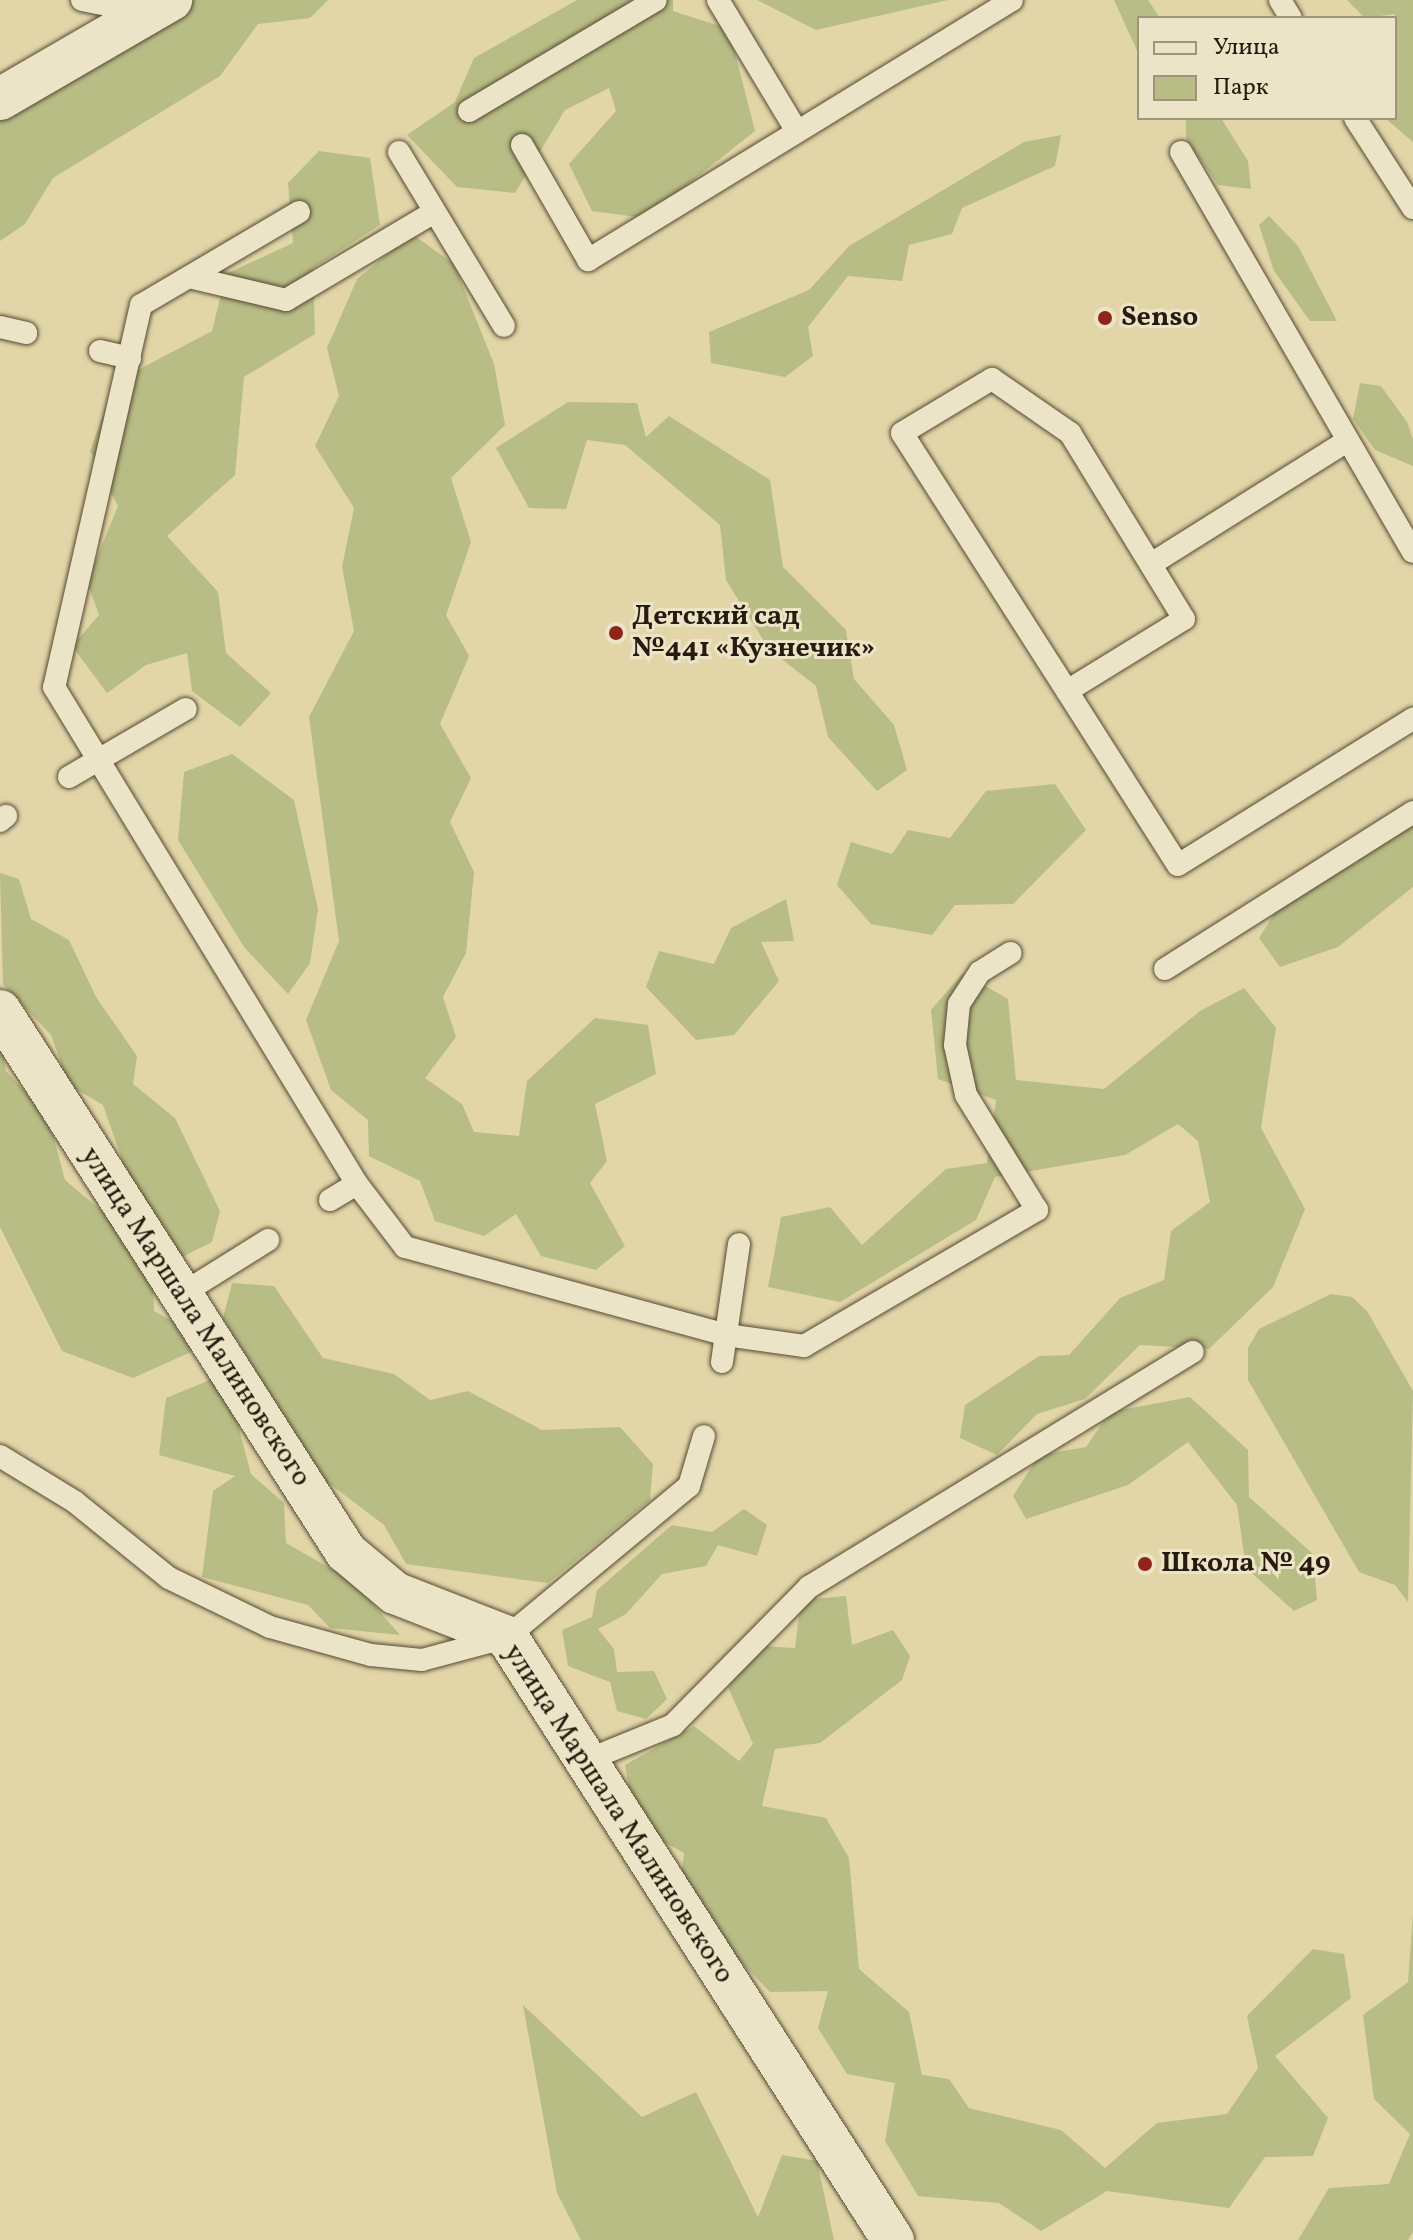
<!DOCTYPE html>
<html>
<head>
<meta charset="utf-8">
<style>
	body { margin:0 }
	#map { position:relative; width:1413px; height:2240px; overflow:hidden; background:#e2d6a8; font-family:Vollkorn,serif }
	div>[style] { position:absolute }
	.green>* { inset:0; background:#b7bd85 }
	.roads { filter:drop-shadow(0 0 2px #574935) drop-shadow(0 0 2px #574935) }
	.lane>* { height:22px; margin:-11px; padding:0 11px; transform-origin:11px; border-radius:11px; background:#ece4c6 }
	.street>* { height:42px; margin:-21px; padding:0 21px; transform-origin:21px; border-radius:21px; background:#ece4c6 }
	.dots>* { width:22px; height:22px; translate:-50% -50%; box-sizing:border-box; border:4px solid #ece4c6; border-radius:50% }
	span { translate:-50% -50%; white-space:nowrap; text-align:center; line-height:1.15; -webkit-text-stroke:6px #ece4c6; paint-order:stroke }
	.poi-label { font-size:28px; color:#291a0f; font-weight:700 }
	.left { translate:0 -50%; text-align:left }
	.street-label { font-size:28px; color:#291a0f }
	.legend { position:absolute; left:1137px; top:16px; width:260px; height:104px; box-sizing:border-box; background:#ece4c6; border:2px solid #9e937d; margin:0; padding:10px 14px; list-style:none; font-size:24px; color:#291a0f }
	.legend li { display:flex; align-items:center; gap:16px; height:40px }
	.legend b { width:40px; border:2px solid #9e937d }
</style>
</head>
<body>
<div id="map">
	<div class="green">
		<i style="clip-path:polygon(149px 0,328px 0,310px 18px,258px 24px,220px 76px,53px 178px,25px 224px,0 241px,0 120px)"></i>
		<i style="clip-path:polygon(577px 0,673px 0,673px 11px,729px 29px,755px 131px,645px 218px,592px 211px,569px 164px,616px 111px,609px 88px,565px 110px,515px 193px,457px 187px,407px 135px,455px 102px,474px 58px)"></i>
		<i style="clip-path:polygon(757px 0,948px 0,816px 30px)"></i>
		<i style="clip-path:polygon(1114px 0,1148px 0,1160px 18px,1139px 18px,1139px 55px)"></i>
		<i style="clip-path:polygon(1347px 0,1413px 0,1413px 142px,1385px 118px,1395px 118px,1395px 14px,1365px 18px)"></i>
		<i style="clip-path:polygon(1186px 118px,1221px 118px,1248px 161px,1251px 189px,1218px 185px,1186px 139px)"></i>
		<i style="clip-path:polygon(1061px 135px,1055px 166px,962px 208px,952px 234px,909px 245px,902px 281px,848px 276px,808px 327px,813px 356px,785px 377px,711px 363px,709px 332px,809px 290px,849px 246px,1024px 142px)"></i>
		<i style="clip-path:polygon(319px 151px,370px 158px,380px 225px,313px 268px,315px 334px,244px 377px,235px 475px,167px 536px,218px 592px,226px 653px,271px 693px,240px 727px,192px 691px,187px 653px,146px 665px,107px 693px,72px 646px,99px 615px,87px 582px,118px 506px,90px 451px,115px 382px,212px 331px,226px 274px,293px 243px,288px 183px)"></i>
		<i style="clip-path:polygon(1269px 216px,1298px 246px,1337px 321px,1310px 321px,1274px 271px,1259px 225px)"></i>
		<i style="clip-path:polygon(412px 234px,454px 264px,494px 364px,505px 425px,451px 478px,471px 542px,446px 615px,469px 656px,440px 724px,471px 778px,450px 822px,474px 872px,466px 953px,443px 997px,456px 1037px,425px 1078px,462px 1104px,474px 1132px,519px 1136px,527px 1081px,595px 1018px,648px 1025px,656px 1074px,595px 1104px,607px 1161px,590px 1183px,625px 1246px,596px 1270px,541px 1256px,516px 1214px,484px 1236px,435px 1221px,420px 1181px,369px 1156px,368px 1120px,331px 1090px,306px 1020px,339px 941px,309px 717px,354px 631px,342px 567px,354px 508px,315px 446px,339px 396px,327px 348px,357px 279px)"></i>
		<i style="clip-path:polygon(1360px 383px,1381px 386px,1407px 422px,1413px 439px,1413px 466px,1375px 450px,1353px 419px)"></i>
		<i style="clip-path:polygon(568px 402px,637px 403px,646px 437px,669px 416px,770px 480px,783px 567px,846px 630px,854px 679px,894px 725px,907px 770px,877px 791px,828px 737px,816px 686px,769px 649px,726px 580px,720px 525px,625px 445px,587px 440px,566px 509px,529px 508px,496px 448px)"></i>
		<i style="clip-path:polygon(232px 754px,294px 800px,318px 909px,310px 963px,288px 994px,244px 947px,178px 840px,184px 772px)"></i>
		<i style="clip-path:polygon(1055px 784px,1086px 830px,1013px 904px,955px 905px,932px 935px,871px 924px,837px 885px,851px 842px,892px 854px,908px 830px,950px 838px,986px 791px)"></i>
		<i style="clip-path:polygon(1413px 806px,1413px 887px,1338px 947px,1280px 967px,1259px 938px,1302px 870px,1357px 863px,1394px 810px)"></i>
		<i style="clip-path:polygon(0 873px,19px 879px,31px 919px,69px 940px,96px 997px,137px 1056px,133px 1084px,175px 1118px,220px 1211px,212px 1242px,182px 1257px,138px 1205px,103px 1105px,69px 1085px,51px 1035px,3px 984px)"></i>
		<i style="clip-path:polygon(786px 899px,794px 941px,761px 942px,779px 981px,734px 1035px,696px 1040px,646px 987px,659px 951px,714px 964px,731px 928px)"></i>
		<i style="clip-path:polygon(963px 973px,1008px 999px,1016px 1080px,1104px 1089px,1200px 1011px,1244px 988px,1276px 1028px,1261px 1128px,1305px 1209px,1273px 1287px,1209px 1349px,1140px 1345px,1085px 1399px,1037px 1414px,997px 1455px,960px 1438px,965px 1405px,1039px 1356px,1069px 1355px,1120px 1298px,1164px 1280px,1171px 1231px,1210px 1202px,1198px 1141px,1178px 1124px,1125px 1155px,995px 1177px,976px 1220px,840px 1302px,768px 1287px,781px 1217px,830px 1207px,862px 1245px,946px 1169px,987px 1163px,996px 1100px,938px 1079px,931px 1010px)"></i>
		<i style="clip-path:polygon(0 1038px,6px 1071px,48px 1116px,65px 1180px,110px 1218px,153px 1283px,154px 1311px,188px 1330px,191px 1352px,133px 1378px,62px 1351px,0 1227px)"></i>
		<i style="clip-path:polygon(232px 1283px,274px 1286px,323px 1358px,394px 1374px,430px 1400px,468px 1391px,542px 1430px,620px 1427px,653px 1464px,650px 1500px,548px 1583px,406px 1564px,384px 1525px,322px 1478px,223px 1318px)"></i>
		<i style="clip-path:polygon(1331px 1294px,1352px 1297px,1367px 1311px,1413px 1391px,1408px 1602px,1395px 1585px,1359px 1572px,1248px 1380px,1248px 1348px,1259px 1329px)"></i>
		<i style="clip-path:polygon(212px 1379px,236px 1418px,251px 1474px,284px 1503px,286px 1543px,354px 1582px,400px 1635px,330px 1628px,308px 1605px,202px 1577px,213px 1491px,235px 1476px,159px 1455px,166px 1398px)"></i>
		<i style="clip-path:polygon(1190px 1397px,1248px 1450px,1249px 1497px,1313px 1554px,1317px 1600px,1294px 1611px,1246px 1568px,1237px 1505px,1188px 1442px,1128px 1485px,1026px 1519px,1013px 1496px,1039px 1455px,1086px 1447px,1110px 1412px)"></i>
		<i style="clip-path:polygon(744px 1509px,767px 1525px,757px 1556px,718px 1545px,706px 1566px,662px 1574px,626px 1614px,598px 1629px,614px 1649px,617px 1672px,654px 1671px,667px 1699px,646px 1719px,617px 1711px,610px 1682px,568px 1666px,562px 1630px,592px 1617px,597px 1590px,672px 1525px,712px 1532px)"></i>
		<i style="clip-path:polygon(846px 1596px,852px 1645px,893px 1630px,910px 1656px,902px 1680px,820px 1743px,775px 1749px,762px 1806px,826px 1818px,849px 1858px,859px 1969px,909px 2012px,922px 2075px,949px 2079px,969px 2108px,1061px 2130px,1105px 2168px,1157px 2123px,1227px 2114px,1258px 2068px,1247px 2016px,1313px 1949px,1344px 1954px,1351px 1998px,1275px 2056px,1328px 2118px,1313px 2156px,1265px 2157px,1229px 2208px,1107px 2191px,1041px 2231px,999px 2203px,918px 2196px,885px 2141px,895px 2083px,847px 2074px,818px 2028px,828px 1991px,770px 1992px,678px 1897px,684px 1853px,636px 1827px,625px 1765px,694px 1726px,739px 1761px,753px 1744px,728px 1687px,760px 1646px,795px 1648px,801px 1600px)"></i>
		<i style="clip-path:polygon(1413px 1914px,1413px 2232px,1408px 2240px,1298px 2240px,1329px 2188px,1389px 2184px,1410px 2134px,1374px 2099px,1363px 2015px,1408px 1982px)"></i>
		<i style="clip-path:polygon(523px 2005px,642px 2117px,696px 2092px,758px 2217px,782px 2155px,817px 2161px,834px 2240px,581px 2240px,557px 2193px)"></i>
	</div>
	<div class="roads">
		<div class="lane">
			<i style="left:82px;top:0;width:66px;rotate:11.3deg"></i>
			<i style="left:718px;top:0;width:152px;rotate:59deg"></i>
			<i style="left:1280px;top:0;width:21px;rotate:59deg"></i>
			<i style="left:469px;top:111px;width:217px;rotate:-30.7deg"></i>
			<i style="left:1355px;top:118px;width:107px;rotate:57.2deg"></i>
			<i style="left:522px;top:145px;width:133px;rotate:60.1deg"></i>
			<i style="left:588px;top:260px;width:497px;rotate:-31.5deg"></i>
			<i style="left:399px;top:152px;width:203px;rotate:58.9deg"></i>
			<i style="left:1181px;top:152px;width:462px;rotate:59.9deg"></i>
			<i style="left:299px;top:212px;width:183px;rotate:149.5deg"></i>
			<i style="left:141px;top:305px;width:392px;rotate:102.8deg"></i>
			<i style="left:54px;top:687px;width:582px;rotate:58.63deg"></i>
			<i style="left:357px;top:1184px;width:79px;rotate:52.7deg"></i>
			<i style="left:405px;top:1247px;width:333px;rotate:15.3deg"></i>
			<i style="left:726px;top:1335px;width:79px;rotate:8deg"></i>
			<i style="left:804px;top:1346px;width:270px;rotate:-30.3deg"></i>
			<i style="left:1037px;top:1210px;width:135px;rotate:-121.7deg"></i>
			<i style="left:966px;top:1095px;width:51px;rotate:-102.4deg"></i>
			<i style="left:955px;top:1045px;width:41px;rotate:-84.4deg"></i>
			<i style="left:959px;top:1004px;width:38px;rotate:-57deg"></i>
			<i style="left:980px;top:972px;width:36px;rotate:-32deg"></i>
			<i style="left:189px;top:277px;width:100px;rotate:13.3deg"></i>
			<i style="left:286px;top:300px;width:172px;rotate:-30.7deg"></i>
			<i style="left:0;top:327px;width:27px;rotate:13deg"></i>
			<i style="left:100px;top:351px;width:31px;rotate:13deg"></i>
			<i style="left:992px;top:379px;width:95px;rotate:34.7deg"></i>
			<i style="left:1070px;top:433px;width:218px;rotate:58.5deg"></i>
			<i style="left:1184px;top:619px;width:137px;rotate:148.4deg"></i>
			<i style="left:1067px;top:691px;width:306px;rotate:-122.6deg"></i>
			<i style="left:902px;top:433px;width:105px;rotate:-31deg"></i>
			<i style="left:1151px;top:564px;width:231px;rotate:-32.1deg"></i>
			<i style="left:1067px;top:691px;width:206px;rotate:57.5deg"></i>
			<i style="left:1178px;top:865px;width:277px;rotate:-31.9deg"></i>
			<i style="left:69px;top:777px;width:135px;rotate:-30.2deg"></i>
			<i style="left:0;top:821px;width:8px;rotate:-40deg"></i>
			<i style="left:1165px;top:969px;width:294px;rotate:-32.3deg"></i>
			<i style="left:330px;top:1200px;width:31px;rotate:-31deg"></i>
			<i style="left:180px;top:1295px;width:104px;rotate:-32deg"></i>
			<i style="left:722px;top:1362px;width:119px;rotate:-81.8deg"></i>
			<i style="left:0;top:1456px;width:88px;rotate:31.5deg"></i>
			<i style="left:75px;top:1502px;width:121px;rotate:39deg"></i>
			<i style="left:169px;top:1578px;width:112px;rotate:25.9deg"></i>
			<i style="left:270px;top:1627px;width:105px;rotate:15.5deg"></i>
			<i style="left:371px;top:1655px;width:51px;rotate:5.6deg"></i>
			<i style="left:422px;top:1660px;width:88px;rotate:-15.1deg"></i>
			<i style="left:507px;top:1637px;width:236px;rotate:-39.7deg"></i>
			<i style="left:689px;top:1486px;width:52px;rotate:-73.3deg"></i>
			<i style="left:585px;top:1761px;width:95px;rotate:-22.2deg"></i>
			<i style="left:673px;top:1725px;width:194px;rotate:-45.4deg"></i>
			<i style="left:809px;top:1587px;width:450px;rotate:-31.5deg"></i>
		</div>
		<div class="street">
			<i style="left:0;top:99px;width:198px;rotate:-30.1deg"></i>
			<i style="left:0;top:1011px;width:642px;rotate:57.4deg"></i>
			<i style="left:346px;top:1552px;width:64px;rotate:39.9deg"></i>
			<i style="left:395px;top:1593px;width:120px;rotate:21.4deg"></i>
			<i style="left:507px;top:1637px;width:716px;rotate:57.38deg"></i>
		</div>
	</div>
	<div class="dots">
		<i style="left:1105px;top:318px;background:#8f2418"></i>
		<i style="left:616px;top:633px;background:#8f2418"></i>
		<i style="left:1145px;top:1564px;background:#8f2418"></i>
	</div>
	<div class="poi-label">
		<span class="left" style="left:1121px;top:318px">Senso</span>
		<span class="left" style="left:632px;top:633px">Детский сад<br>№441 «Кузнечик»</span>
		<span class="left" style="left:1161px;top:1564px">Школа № 49</span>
	</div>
	<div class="street-label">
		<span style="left:195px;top:1317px;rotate:57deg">улица Маршала Малиновского</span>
		<span style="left:618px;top:1814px;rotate:57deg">улица Маршала Малиновского</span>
	</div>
	<ul class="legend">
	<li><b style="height:10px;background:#ece4c6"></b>Улица</li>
	<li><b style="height:22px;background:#b7bd85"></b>Парк</li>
	</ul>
</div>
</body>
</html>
